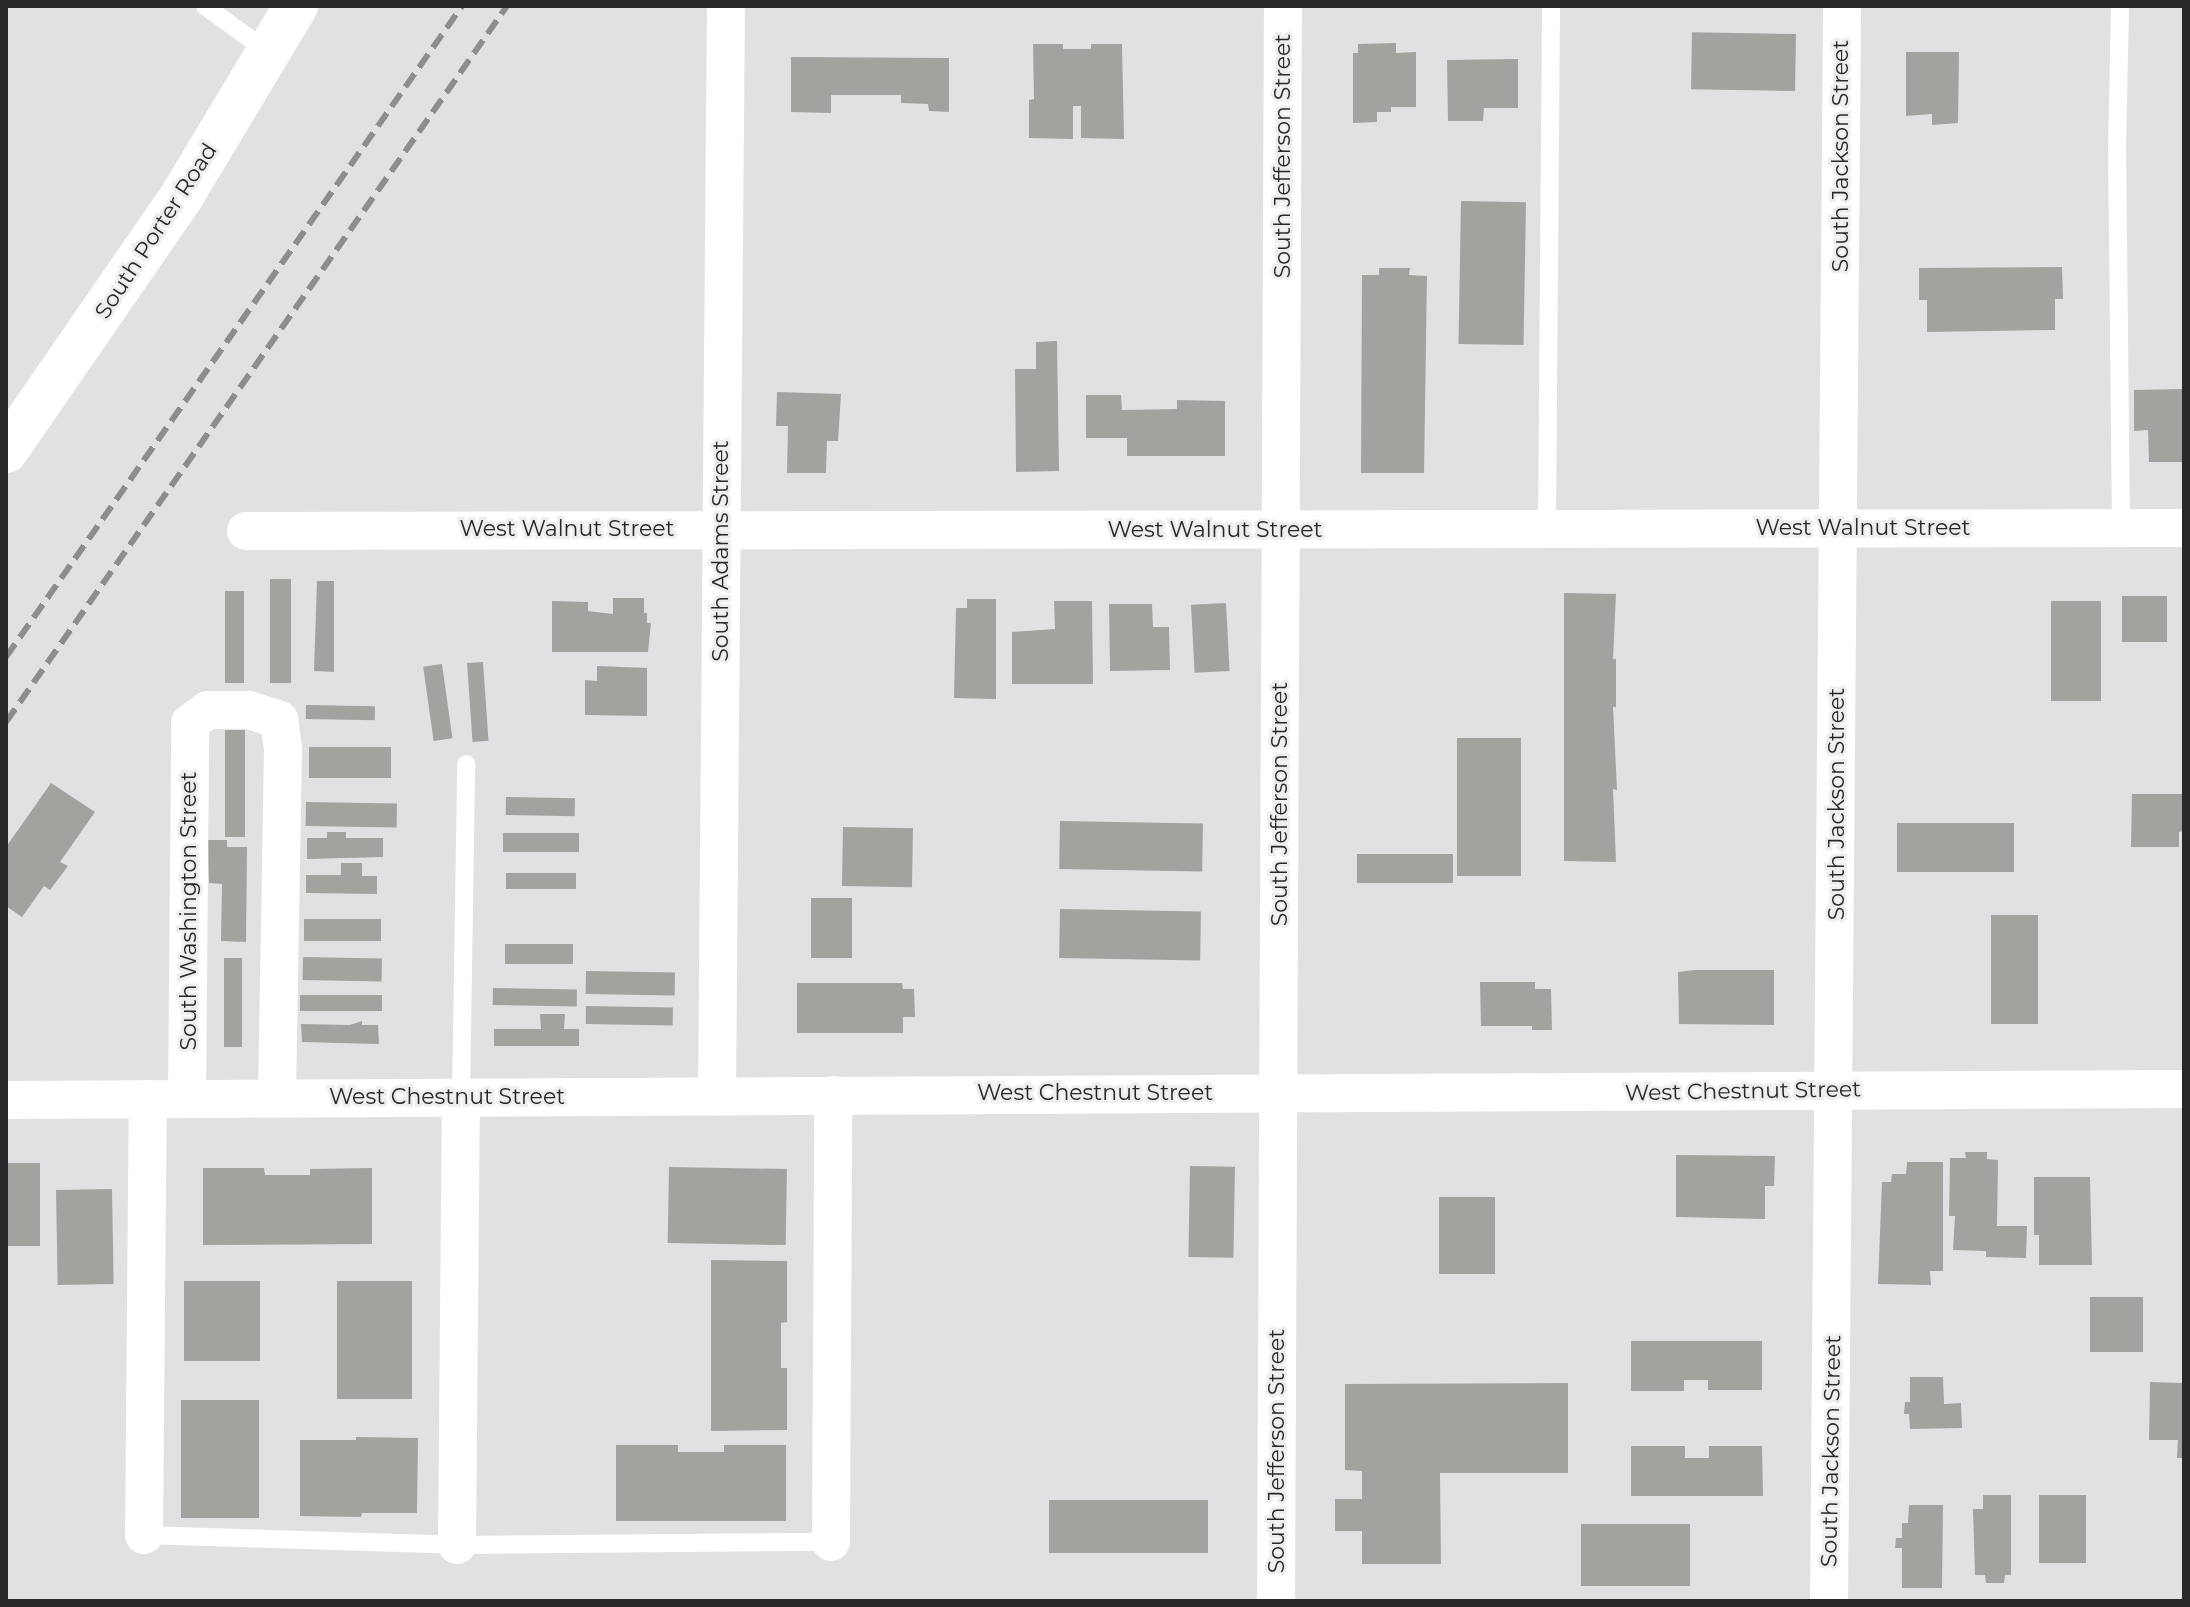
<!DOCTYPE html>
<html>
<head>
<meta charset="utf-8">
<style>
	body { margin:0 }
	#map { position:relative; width:2190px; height:1607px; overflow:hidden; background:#e1e1e4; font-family:Montserrat,sans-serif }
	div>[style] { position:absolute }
	.building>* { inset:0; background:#a4a29f; transform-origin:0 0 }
	.service>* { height:18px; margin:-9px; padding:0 9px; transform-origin:9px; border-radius:9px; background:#fff }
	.minor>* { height:38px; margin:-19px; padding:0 19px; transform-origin:19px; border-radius:19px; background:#fff }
	.tertiary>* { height:44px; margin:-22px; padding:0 22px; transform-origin:22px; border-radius:22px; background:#fff }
	.rail>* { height:6px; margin-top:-3px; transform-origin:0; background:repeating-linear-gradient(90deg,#8d8d90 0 16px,transparent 0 24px) }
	span { translate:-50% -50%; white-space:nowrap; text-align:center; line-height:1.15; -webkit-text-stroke:6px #eeeef1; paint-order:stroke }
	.street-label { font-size:22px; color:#28282a }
	.frame { position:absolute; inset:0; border:8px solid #28282a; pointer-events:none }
</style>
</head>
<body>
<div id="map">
	<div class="building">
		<i style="left:1796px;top:34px;width:57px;height:104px;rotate:91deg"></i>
		<i style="clip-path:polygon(1396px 43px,1396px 53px,1416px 52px,1416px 107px,1391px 107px,1391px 112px,1377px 112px,1377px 122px,1353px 123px,1353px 53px,1358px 53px,1358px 44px)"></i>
		<i style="clip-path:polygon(1033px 44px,1063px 44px,1063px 49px,1091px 49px,1091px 44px,1122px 44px,1124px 139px,1081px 138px,1081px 106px,1073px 106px,1073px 139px,1029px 138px,1029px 100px,1034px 99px)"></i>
		<i style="clip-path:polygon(1906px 52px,1959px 52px,1958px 123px,1932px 125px,1932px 114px,1906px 116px)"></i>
		<i style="clip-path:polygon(791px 57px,949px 58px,949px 112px,929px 111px,928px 104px,901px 103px,901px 95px,831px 95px,831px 113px,791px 112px)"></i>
		<i style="clip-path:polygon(1518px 59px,1518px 108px,1484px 108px,1483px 121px,1448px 121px,1447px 60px)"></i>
		<i style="left:1461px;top:201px;width:65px;height:143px;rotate:1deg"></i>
		<i style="clip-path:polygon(2062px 267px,2063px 299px,2055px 299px,2055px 330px,1927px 332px,1927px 300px,1919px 300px,1919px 268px)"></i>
		<i style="clip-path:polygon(1379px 268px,1410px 268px,1409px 275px,1427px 276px,1424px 473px,1361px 473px,1362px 275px,1379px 275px)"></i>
		<i style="clip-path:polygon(1057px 341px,1059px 471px,1016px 472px,1015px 369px,1036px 369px,1036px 342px)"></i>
		<i style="clip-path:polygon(2184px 389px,2184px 462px,2149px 462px,2148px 430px,2134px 431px,2134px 390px)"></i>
		<i style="clip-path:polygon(777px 392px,841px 394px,838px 441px,827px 441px,826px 473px,787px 473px,788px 426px,776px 426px)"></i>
		<i style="clip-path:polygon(1086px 395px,1121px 395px,1122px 410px,1177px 409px,1177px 400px,1225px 401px,1225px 456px,1127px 456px,1127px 438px,1086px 438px)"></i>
		<i style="left:270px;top:579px;width:21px;height:104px"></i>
		<i style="clip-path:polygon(317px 581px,334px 581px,334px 672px,314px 671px)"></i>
		<i style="left:225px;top:591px;width:19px;height:92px"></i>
		<i style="clip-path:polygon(1564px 593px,1616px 594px,1613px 659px,1616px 659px,1616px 707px,1613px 707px,1617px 790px,1613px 789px,1616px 862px,1564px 861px)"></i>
		<i style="left:2122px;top:596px;width:45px;height:46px"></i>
		<i style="clip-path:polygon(613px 598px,644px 598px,644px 613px,647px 613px,647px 623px,651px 623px,648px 652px,552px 652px,552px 601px,588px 602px,588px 611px,613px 614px)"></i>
		<i style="clip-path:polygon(967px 599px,996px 599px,996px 699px,954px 698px,956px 608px,967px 608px)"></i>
		<i style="clip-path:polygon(1054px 601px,1092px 601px,1093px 684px,1012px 684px,1012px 632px,1055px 629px)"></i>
		<i style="left:2101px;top:601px;width:100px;height:50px;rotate:90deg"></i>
		<i style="left:1226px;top:603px;width:68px;height:35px;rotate:87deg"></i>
		<i style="clip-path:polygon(1109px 604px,1152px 604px,1153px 627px,1169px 627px,1170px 670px,1110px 671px)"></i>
		<i style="left:483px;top:662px;width:79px;height:16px;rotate:86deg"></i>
		<i style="left:442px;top:664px;width:75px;height:19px;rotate:82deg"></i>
		<i style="clip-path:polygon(597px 666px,647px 668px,647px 716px,585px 715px,585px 680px,597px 681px)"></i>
		<i style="left:306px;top:705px;width:69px;height:14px;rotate:1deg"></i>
		<i style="left:225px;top:730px;width:20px;height:107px"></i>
		<i style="left:1457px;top:738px;width:64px;height:138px"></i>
		<i style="left:309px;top:747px;width:82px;height:31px"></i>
		<i style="clip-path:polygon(51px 783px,95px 812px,60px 862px,68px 866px,50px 890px,44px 886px,22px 917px,6px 906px,6px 847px)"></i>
		<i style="clip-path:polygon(2132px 794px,2184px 794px,2184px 831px,2179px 832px,2179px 847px,2131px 847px)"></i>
		<i style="left:506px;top:797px;width:69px;height:18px;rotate:1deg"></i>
		<i style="left:306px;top:802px;width:91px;height:24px;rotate:1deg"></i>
		<i style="left:1060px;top:821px;width:143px;height:48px;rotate:1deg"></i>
		<i style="left:1897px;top:823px;width:117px;height:49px"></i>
		<i style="left:843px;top:827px;width:70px;height:59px;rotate:1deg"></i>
		<i style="clip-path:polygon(327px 832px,346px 832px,346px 838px,383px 838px,383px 857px,307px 859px,307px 838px,327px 838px)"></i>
		<i style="left:579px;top:833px;width:19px;height:76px;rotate:90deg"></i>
		<i style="clip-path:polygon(208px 840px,227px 840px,227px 847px,247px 847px,246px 942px,221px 941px,222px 884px,209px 883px)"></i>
		<i style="left:1453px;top:854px;width:29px;height:96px;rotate:90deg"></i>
		<i style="clip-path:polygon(341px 863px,362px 863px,362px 876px,377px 876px,377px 894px,306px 893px,306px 875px,341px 875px)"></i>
		<i style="left:506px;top:873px;width:70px;height:16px"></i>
		<i style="left:811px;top:898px;width:41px;height:60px"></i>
		<i style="left:1060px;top:909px;width:141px;height:49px;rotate:1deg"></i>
		<i style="left:1991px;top:915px;width:47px;height:109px"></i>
		<i style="left:304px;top:919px;width:77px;height:22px"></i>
		<i style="left:505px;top:944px;width:68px;height:20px"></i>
		<i style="left:303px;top:957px;width:79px;height:23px;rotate:1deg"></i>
		<i style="left:224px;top:958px;width:18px;height:89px"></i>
		<i style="clip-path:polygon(1695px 970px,1774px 970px,1774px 1025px,1679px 1024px,1678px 972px)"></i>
		<i style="left:586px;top:971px;width:89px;height:23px;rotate:1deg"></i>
		<i style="clip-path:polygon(1480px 982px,1535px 982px,1535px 989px,1551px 989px,1552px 1030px,1532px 1030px,1532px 1026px,1481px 1026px)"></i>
		<i style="clip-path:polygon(797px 983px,902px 983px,903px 989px,914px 989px,915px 1017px,903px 1017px,903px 1033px,797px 1033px)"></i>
		<i style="left:493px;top:988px;width:84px;height:17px;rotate:1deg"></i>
		<i style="left:382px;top:995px;width:16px;height:82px;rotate:90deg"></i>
		<i style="left:586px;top:1006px;width:87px;height:18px;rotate:1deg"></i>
		<i style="clip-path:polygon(540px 1014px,565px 1014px,564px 1029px,579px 1029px,579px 1046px,494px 1046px,494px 1029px,541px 1029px)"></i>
		<i style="clip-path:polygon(362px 1021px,362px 1025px,378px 1025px,379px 1044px,302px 1042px,301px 1024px,350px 1025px)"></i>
		<i style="clip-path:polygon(1965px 1152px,1987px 1152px,1987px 1159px,1998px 1160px,1997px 1226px,2027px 1226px,2026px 1258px,1986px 1257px,1986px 1251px,1953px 1250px,1955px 1216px,1949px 1216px,1950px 1158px,1966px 1158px)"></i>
		<i style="clip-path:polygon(1676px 1155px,1775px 1156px,1774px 1186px,1765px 1186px,1765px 1219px,1676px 1217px)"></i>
		<i style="clip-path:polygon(1907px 1162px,1943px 1162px,1943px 1271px,1930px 1271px,1931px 1285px,1878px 1284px,1882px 1182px,1891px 1182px,1892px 1174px,1906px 1174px)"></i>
		<i style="left:6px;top:1163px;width:34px;height:83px"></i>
		<i style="left:1190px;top:1166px;width:45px;height:91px;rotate:1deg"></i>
		<i style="left:669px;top:1167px;width:118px;height:76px;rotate:1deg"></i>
		<i style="clip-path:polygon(203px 1168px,264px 1168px,265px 1175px,310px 1175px,310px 1169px,372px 1168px,372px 1244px,203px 1245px)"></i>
		<i style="clip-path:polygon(2034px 1177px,2090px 1177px,2092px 1265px,2039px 1265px,2039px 1235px,2034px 1235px)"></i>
		<i style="left:112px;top:1189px;width:95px;height:56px;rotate:89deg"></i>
		<i style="left:1439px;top:1197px;width:56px;height:77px"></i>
		<i style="clip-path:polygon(711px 1260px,787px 1261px,787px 1322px,781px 1323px,781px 1368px,787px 1368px,787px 1430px,711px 1431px)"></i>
		<i style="left:184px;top:1281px;width:76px;height:80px"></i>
		<i style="left:337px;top:1281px;width:75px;height:118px"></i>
		<i style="left:2090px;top:1297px;width:53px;height:55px"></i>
		<i style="clip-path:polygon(1631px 1341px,1762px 1341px,1762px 1390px,1708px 1390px,1708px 1380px,1684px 1380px,1684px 1391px,1631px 1391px)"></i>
		<i style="clip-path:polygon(1910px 1377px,1943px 1377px,1944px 1404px,1961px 1403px,1962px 1428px,1910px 1429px,1909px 1414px,1904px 1414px,1905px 1402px,1910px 1402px)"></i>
		<i style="clip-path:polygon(2150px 1382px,2182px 1383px,2184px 1458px,2177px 1458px,2178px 1440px,2149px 1440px)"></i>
		<i style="clip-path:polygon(1568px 1383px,1568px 1473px,1440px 1473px,1441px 1564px,1362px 1564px,1362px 1531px,1335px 1531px,1335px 1499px,1362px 1499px,1362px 1471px,1345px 1470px,1345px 1384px)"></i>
		<i style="left:181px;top:1400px;width:78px;height:118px"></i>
		<i style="clip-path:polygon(356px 1437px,418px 1438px,417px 1513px,362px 1513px,361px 1517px,300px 1516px,300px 1440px,356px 1440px)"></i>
		<i style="clip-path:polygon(616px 1445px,678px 1445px,678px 1452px,724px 1452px,724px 1445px,786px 1445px,786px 1521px,616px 1521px)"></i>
		<i style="clip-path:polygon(1631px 1446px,1685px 1446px,1685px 1458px,1709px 1458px,1709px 1446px,1762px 1446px,1763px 1496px,1631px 1496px)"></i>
		<i style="clip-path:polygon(1983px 1495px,2011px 1495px,2011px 1575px,2005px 1575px,2004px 1583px,1986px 1583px,1985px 1575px,1975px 1575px,1973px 1509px,1983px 1509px)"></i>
		<i style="left:2039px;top:1495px;width:47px;height:68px"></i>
		<i style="left:1049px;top:1500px;width:159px;height:53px"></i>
		<i style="clip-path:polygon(1909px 1505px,1943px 1505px,1942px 1588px,1902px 1588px,1902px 1548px,1895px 1548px,1896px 1538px,1902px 1538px,1902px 1523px,1908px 1523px)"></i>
		<i style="left:1581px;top:1524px;width:109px;height:62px"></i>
	</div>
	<div class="service">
		<i style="left:205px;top:6px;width:78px;rotate:36.1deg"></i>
		<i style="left:2120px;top:6px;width:138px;rotate:91.2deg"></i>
		<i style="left:2117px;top:144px;width:383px;rotate:89.4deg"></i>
		<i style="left:1547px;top:526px;width:520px;rotate:-89.56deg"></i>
		<i style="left:461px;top:1097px;width:333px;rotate:-89.1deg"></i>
		<i style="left:144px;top:1535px;width:313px;rotate:1.8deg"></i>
		<i style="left:457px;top:1545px;width:374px;rotate:-0.5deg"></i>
	</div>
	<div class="minor">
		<i style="left:246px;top:531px;width:1938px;rotate:-0.09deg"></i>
		<i style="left:717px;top:1095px;width:1089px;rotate:-89.53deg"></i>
		<i style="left:187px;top:1099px;width:376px;rotate:-89.5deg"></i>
		<i style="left:190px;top:723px;width:22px;rotate:-36deg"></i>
		<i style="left:208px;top:710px;width:41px"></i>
		<i style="left:249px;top:710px;width:32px;rotate:18deg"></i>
		<i style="left:279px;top:720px;width:30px;rotate:82deg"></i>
		<i style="left:283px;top:750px;width:348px;rotate:91deg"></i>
		<i style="left:6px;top:1100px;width:2178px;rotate:-0.29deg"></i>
		<i style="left:144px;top:1535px;width:436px;rotate:-89.5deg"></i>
		<i style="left:831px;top:1542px;width:447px;rotate:-89.7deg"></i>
		<i style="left:457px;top:1545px;width:448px;rotate:-89.5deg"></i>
		<i style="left:1276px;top:1601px;width:1595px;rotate:-89.75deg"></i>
		<i style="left:1829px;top:1601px;width:1595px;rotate:-89.53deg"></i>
	</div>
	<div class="tertiary">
		<i style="left:6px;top:451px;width:312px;rotate:-55.4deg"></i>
		<i style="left:183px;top:194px;width:219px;rotate:-59deg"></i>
	</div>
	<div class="rail">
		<i style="left:6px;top:657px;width:795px;rotate:-54.99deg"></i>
		<i style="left:6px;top:722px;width:874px;rotate:-55.02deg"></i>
	</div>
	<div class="street-label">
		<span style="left:1283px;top:156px;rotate:-90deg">South Jefferson Street</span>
		<span style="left:1841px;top:156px;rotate:-90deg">South Jackson Street</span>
		<span style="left:156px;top:231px;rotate:-57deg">South Porter Road</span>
		<span style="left:1863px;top:528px">West Walnut Street</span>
		<span style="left:567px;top:529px">West Walnut Street</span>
		<span style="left:1215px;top:530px">West Walnut Street</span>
		<span style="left:721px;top:551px;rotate:-90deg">South Adams Street</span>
		<span style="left:1280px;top:804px;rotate:-90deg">South Jefferson Street</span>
		<span style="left:1837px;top:804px;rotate:-90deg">South Jackson Street</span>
		<span style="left:189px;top:911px;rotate:-90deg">South Washington Street</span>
		<span style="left:1743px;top:1091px;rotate:-1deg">West Chestnut Street</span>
		<span style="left:1095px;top:1093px">West Chestnut Street</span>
		<span style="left:447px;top:1097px">West Chestnut Street</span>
		<span style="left:1277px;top:1451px;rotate:-90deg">South Jefferson Street</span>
		<span style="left:1831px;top:1451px;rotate:-89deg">South Jackson Street</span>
	</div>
	<div class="frame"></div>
</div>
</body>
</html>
